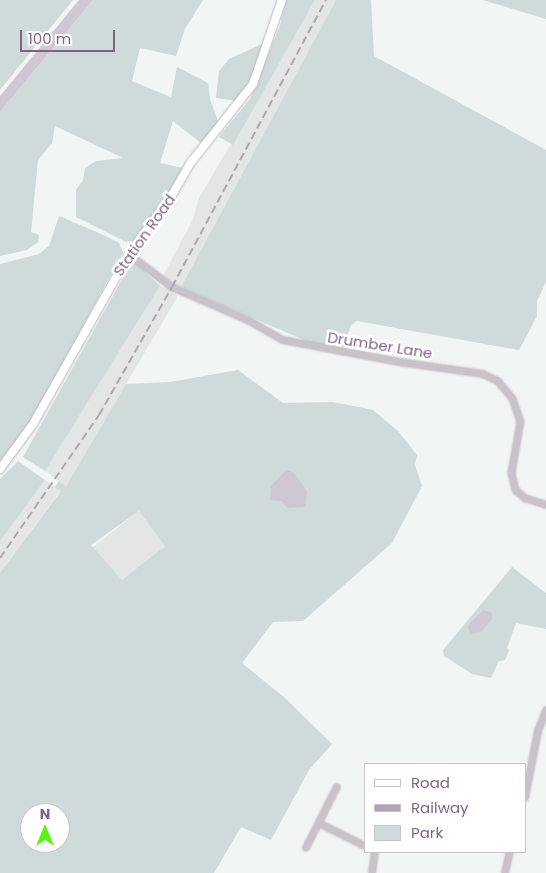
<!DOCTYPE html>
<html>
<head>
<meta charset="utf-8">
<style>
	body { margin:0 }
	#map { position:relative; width:546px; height:873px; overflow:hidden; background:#f1f5f3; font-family:Poppins,sans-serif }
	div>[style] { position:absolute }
	.built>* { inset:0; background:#e4e6e6; transform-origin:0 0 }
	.green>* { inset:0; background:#cfdadb }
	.water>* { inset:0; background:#d0c7d5 }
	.roads { filter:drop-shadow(0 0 1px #bfb6c0) drop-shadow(0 0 1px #bfb6c0) }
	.street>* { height:5.5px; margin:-2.75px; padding:0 2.75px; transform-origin:2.75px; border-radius:2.75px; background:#c9c2ca }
	.secondary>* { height:8px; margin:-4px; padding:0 4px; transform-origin:4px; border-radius:4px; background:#fff }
	.rail>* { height:2px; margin-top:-1px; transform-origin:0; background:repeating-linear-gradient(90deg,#afa4b0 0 8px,transparent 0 12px) }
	span { translate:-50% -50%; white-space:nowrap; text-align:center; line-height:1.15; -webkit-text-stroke:5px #fff; paint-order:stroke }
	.street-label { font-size:15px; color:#826185 }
	.legend { position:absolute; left:364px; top:763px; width:162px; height:90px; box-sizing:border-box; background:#fff; border:1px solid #cdc0ce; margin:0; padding:6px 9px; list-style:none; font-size:15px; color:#826185 }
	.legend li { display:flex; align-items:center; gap:10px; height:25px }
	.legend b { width:25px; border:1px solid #cdc0ce }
	.north { position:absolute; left:20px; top:803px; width:50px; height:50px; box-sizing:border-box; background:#fff; border:1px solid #cdc0ce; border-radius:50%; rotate:0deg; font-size:14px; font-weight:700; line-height:20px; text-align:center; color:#826185 }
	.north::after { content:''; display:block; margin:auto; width:18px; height:22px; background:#57f511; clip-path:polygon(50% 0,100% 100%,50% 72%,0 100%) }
	.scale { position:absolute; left:20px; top:30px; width:95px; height:22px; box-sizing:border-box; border:2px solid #826185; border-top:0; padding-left:6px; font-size:15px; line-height:18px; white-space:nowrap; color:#826185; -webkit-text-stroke:4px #fff; paint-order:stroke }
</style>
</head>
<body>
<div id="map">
	<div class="built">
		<i style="clip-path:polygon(315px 0,336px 0,181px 287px,177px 285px,173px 293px,178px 296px,66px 486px,45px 471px,160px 286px,164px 288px,169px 280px,163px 276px,193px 219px,199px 198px)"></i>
		<i style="clip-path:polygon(45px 480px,61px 490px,0 573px,0 541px)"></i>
		<i style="left:139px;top:511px;width:44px;height:59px;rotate:52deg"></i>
	</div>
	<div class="green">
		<i style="clip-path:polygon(0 0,73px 0,0 90px)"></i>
		<i style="clip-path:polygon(93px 0,203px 0,185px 29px,176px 56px,140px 48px,132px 81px,171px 97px,177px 67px,208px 83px,210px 99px,219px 124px,202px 144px,173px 121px,160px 163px,183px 168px,166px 199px,133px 241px,126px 242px,76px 217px,76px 190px,83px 180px,85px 168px,96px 161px,123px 158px,55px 126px,52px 143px,38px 160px,31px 232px,39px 235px,38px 242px,27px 250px,0 256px,0 112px)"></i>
		<i style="clip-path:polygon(286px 0,315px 0,233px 145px,219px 137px,250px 99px,280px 26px)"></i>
		<i style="clip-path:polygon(336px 0,371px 0,374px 56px,546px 150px,546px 282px,537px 301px,537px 316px,519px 350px,357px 321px,351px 325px,343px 349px,311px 343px,181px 287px)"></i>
		<i style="clip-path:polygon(483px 0,546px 0,546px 19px)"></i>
		<i style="clip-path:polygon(262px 44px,262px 50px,244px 94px,238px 101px,216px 98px,219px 71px,229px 59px)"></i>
		<i style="clip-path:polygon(59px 216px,108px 237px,119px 243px,123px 252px,34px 417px,0 464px,0 264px,39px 254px,49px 246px)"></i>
		<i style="clip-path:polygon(133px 260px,160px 286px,45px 471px,23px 457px)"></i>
		<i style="clip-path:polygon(evenodd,238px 370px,283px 403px,333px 402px,373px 410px,398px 431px,417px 455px,415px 465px,422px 486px,392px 543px,303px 621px,273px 622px,242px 663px,285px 698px,332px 744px,309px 770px,271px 840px,241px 827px,214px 873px,0 873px,0 573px,61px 491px,55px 487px,59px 481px,66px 486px,126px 384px,170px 382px,238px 370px,139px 511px,165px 546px,122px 580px,91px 545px,139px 511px,238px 370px,30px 813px,60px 813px,60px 843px,30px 843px,30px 813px)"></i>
		<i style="clip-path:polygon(18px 461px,45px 480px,0 541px,0 479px)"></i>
		<i style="clip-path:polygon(512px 567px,546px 593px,546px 629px,516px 623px,507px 648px,509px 650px,505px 660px,499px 661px,491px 678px,472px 674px,444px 656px,443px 650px)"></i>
	</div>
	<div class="water">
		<i style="clip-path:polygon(79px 0,93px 0,0 112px,0 96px)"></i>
		<i style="clip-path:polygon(286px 470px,294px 473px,307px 491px,305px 507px,287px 508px,282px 501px,270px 500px,271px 486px)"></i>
		<i style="clip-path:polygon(483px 610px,492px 613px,492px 619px,482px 631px,470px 635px,468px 626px)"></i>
	</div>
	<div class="roads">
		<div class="street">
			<i style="left:129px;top:254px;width:54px;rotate:37.5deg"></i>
			<i style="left:172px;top:287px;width:83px;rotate:23.5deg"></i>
			<i style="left:248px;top:320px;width:40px;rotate:29.7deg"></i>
			<i style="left:283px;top:340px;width:118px;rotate:10.7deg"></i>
			<i style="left:399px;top:362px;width:85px;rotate:8.1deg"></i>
			<i style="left:483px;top:374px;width:17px;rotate:25deg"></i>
			<i style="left:498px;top:381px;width:23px;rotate:50deg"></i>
			<i style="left:513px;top:399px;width:24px;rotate:71deg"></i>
			<i style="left:521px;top:422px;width:52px;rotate:100deg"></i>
			<i style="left:512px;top:473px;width:17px;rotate:77deg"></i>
			<i style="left:516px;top:490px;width:12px;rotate:42deg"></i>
			<i style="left:525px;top:498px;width:22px;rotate:18deg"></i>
			<i style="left:525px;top:798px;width:68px;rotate:-79deg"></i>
			<i style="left:538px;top:731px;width:22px;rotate:-68deg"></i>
			<i style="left:319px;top:823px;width:51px;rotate:26.6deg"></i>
			<i style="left:306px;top:848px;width:68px;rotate:-63.1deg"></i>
			<i style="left:372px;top:873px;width:21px;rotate:-82deg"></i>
			<i style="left:505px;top:873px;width:22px;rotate:-77deg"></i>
		</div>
		<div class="secondary">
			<i style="left:0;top:469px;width:56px;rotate:-53.7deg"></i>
			<i style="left:33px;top:424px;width:195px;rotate:-60.5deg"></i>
			<i style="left:129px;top:254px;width:73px;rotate:-53.9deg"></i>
			<i style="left:172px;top:195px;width:39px;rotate:-60deg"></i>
			<i style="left:192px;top:161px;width:98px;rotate:-51.6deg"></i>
			<i style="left:253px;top:84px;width:89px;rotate:-71deg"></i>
		</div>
	</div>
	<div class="rail">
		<i style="left:0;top:558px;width:174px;rotate:-55.3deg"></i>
		<i style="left:99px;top:415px;width:147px;rotate:-60.3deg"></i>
		<i style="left:172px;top:287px;width:326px;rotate:-61.8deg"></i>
	</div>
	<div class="street-label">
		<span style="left:144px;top:235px;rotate:-55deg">Station Road</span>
		<span style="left:380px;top:345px;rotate:9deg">Drumber Lane</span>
	</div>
	<ul class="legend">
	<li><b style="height:6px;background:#fff"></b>Road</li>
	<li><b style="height:6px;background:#afa4b0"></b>Railway</li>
	<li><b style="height:14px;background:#cfdadb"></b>Park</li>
	</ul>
	<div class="north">N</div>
	<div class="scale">100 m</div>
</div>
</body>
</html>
